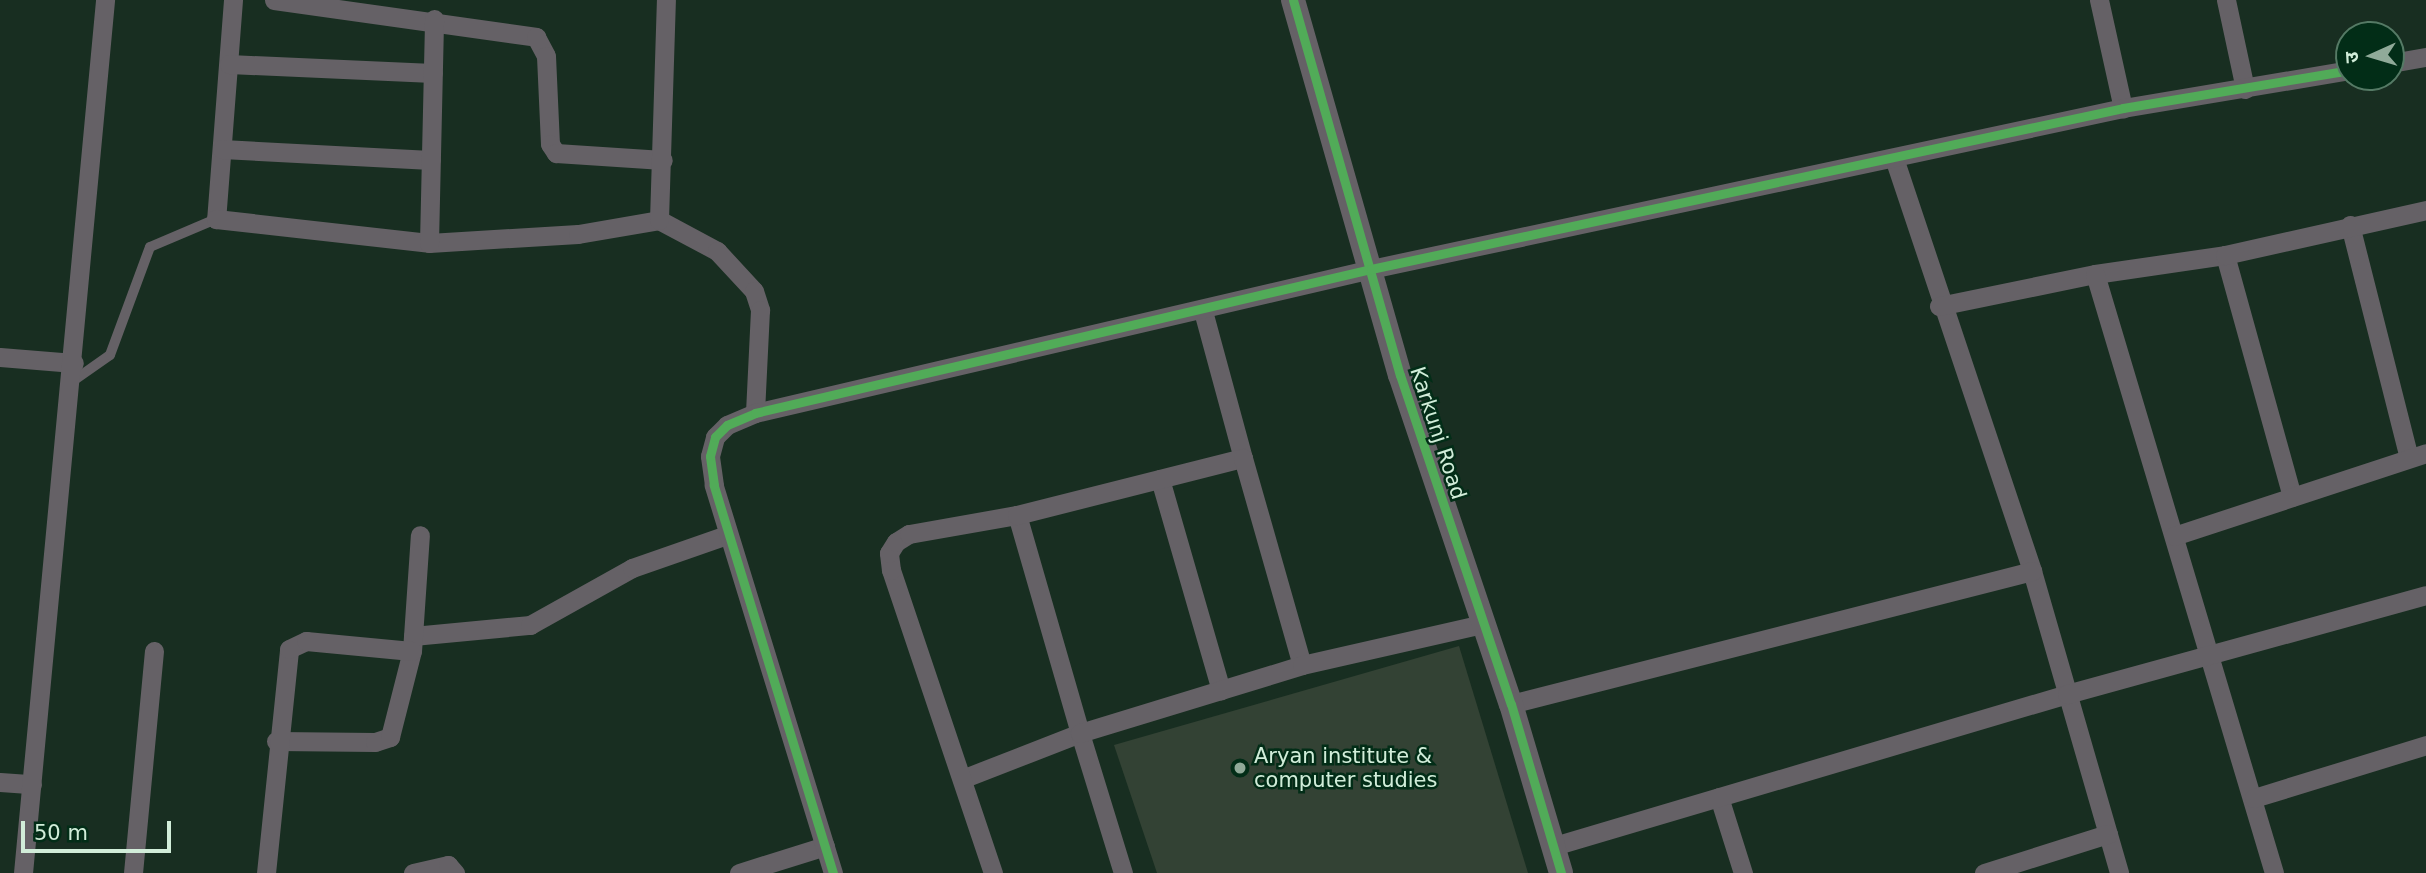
<!DOCTYPE html>
<html>
<head>
<meta charset="utf-8">
<style>
	body { margin:0 }
	#map { position:relative; width:2426px; height:873px; overflow:hidden; background:#182e21; font-family:"DejaVu Sans","Noto Sans Devanagari",sans-serif }
	div>[style] { position:absolute }
	.building>* { inset:0; background:#334234 }
	.service>* { height:10px; margin:-5px; padding:0 5px; transform-origin:5px; border-radius:5px; background:#656166 }
	.minor>* { height:19px; margin:-9.5px; padding:0 9.5px; transform-origin:9.5px; border-radius:9.5px; background:#656166 }
	.tertiary>* { height:24px; margin:-12px; padding:0 12px; transform-origin:12px; border-radius:12px; background:#656166 }
	.cycleway>* { height:9px; margin:-4.5px; padding:0 4.5px; transform-origin:4.5px; border-radius:4.5px; background:#51ab58 }
	.dots>* { width:19px; height:19px; translate:-50% -50%; box-sizing:border-box; border:4px solid #022d17; border-radius:50% }
	span { translate:-50% -50%; white-space:nowrap; text-align:center; line-height:1.15; -webkit-text-stroke:5px #022d17; paint-order:stroke }
	.street-label { font-size:21px; color:#d1edd9 }
	.poi-label { font-size:21px; color:#d1edd9 }
	.left { translate:0 -50%; text-align:left }
	.north { position:absolute; left:2335px; top:21px; width:70px; height:70px; box-sizing:border-box; background:#022d17; border:2px solid #557a65; border-radius:50%; rotate:266deg; font-size:19px; font-weight:700; line-height:28px; text-align:center; color:#d1edd9 }
	.north::after { content:''; display:block; margin:auto; width:24px; height:32px; background:#90aa99; clip-path:polygon(50% 0,100% 100%,50% 72%,0 100%) }
	.scale { position:absolute; left:21px; top:821px; width:150px; height:32px; box-sizing:border-box; border:4px solid #d1edd9; border-top:0; padding-left:9px; font-size:21px; line-height:24px; white-space:nowrap; color:#d1edd9; -webkit-text-stroke:5px #022d17; paint-order:stroke }
</style>
</head>
<body>
<div id="map">
	<div class="building">
		<i style="clip-path:polygon(1459px 646px,1528px 873px,1157px 873px,1114px 745px)"></i>
	</div>
	<div class="service">
		<i style="left:73px;top:381px;width:45px;rotate:-35.1deg"></i>
		<i style="left:110px;top:355px;width:115px;rotate:-69.7deg"></i>
		<i style="left:150px;top:247px;width:72px;rotate:-23deg"></i>
	</div>
	<div class="minor">
		<i style="left:233px;top:0;width:220px;rotate:94.4deg"></i>
		<i style="left:216px;top:219px;width:214px;rotate:6.4deg"></i>
		<i style="left:429px;top:243px;width:149px;rotate:-3.5deg"></i>
		<i style="left:578px;top:234px;width:82px;rotate:-9.8deg"></i>
		<i style="left:659px;top:220px;width:66px;rotate:28.1deg"></i>
		<i style="left:717px;top:251px;width:54px;rotate:47.2deg"></i>
		<i style="left:754px;top:291px;width:20px;rotate:72deg"></i>
		<i style="left:760px;top:310px;width:103px;rotate:92.8deg"></i>
		<i style="left:274px;top:0;width:265px;rotate:8deg"></i>
		<i style="left:536px;top:37px;width:21px;rotate:62deg"></i>
		<i style="left:546px;top:56px;width:88px;rotate:87.4deg"></i>
		<i style="left:550px;top:144px;width:11px;rotate:56deg"></i>
		<i style="left:556px;top:153px;width:107px;rotate:3.7deg"></i>
		<i style="left:2099px;top:0;width:111px;rotate:77.5deg"></i>
		<i style="left:2226px;top:0;width:91px;rotate:77.9deg"></i>
		<i style="left:2391px;top:63px;width:36px;rotate:-10deg"></i>
		<i style="left:229px;top:64px;width:204px;rotate:2.5deg"></i>
		<i style="left:222px;top:149px;width:209px;rotate:3deg"></i>
		<i style="left:1894px;top:158px;width:435px;rotate:71.5deg"></i>
		<i style="left:2032px;top:571px;width:314px;rotate:73.9deg"></i>
		<i style="left:659px;top:220px;width:220px;rotate:-88.2deg"></i>
		<i style="left:2350px;top:225px;width:240px;rotate:75.8deg"></i>
		<i style="left:429px;top:243px;width:224px;rotate:-88.7deg"></i>
		<i style="left:2225px;top:255px;width:251px;rotate:74.5deg"></i>
		<i style="left:2095px;top:274px;width:131px;rotate:-8.3deg"></i>
		<i style="left:2225px;top:255px;width:206px;rotate:-12.6deg"></i>
		<i style="left:1939px;top:306px;width:159px;rotate:-11.6deg"></i>
		<i style="left:2095px;top:274px;width:625px;rotate:73.36deg"></i>
		<i style="left:1203px;top:311px;width:152px;rotate:74.8deg"></i>
		<i style="left:0;top:357px;width:74px;rotate:4.6deg"></i>
		<i style="left:1160px;top:479px;width:220px;rotate:73.9deg"></i>
		<i style="left:2174px;top:536px;width:265px;rotate:-18.2deg"></i>
		<i style="left:413px;top:636px;width:118px;rotate:-5.4deg"></i>
		<i style="left:530px;top:625px;width:117px;rotate:-29.2deg"></i>
		<i style="left:632px;top:568px;width:101px;rotate:-19.2deg"></i>
		<i style="left:1511px;top:704px;width:538px;rotate:-14.32deg"></i>
		<i style="left:276px;top:741px;width:99px;rotate:0.6deg"></i>
		<i style="left:375px;top:742px;width:16px;rotate:-18deg"></i>
		<i style="left:390px;top:737px;width:89px;rotate:-75.7deg"></i>
		<i style="left:412px;top:651px;width:116px;rotate:-86.1deg"></i>
		<i style="left:962px;top:779px;width:127px;rotate:-21.3deg"></i>
		<i style="left:1080px;top:733px;width:227px;rotate:-106.1deg"></i>
		<i style="left:0;top:782px;width:32px;rotate:4deg"></i>
		<i style="left:1719px;top:797px;width:80px;rotate:72.5deg"></i>
		<i style="left:2254px;top:798px;width:180px;rotate:-17.1deg"></i>
		<i style="left:1554px;top:846px;width:535px;rotate:-16.5deg"></i>
		<i style="left:2067px;top:694px;width:372px;rotate:-15.4deg"></i>
		<i style="left:23px;top:873px;width:877px;rotate:-84.63deg"></i>
		<i style="left:133px;top:873px;width:223px;rotate:-84.6deg"></i>
		<i style="left:266px;top:873px;width:225px;rotate:-84.1deg"></i>
		<i style="left:289px;top:649px;width:19px;rotate:-25deg"></i>
		<i style="left:306px;top:641px;width:106px;rotate:5.4deg"></i>
		<i style="left:413px;top:873px;width:36px;rotate:-13deg"></i>
		<i style="left:448px;top:865px;width:11px;rotate:49deg"></i>
		<i style="left:739px;top:873px;width:90px;rotate:-17.4deg"></i>
		<i style="left:833px;top:873px;width:406px;rotate:-107.1deg"></i>
		<i style="left:714px;top:485px;width:29px;rotate:-98deg"></i>
		<i style="left:710px;top:456px;width:20px;rotate:-75deg"></i>
		<i style="left:715px;top:437px;width:17px;rotate:-45deg"></i>
		<i style="left:727px;top:425px;width:30px;rotate:-23deg"></i>
		<i style="left:755px;top:413px;width:633px;rotate:-13.16deg"></i>
		<i style="left:1371px;top:269px;width:769px;rotate:-12.08deg"></i>
		<i style="left:2123px;top:108px;width:229px;rotate:-9.5deg"></i>
		<i style="left:993px;top:873px;width:320px;rotate:-108.6deg"></i>
		<i style="left:891px;top:570px;width:17px;rotate:-97deg"></i>
		<i style="left:889px;top:553px;width:13px;rotate:-58deg"></i>
		<i style="left:896px;top:542px;width:15px;rotate:-32deg"></i>
		<i style="left:909px;top:534px;width:110px;rotate:-10deg"></i>
		<i style="left:1017px;top:515px;width:233px;rotate:-14.2deg"></i>
		<i style="left:1243px;top:458px;width:215px;rotate:74.1deg"></i>
		<i style="left:1123px;top:873px;width:146px;rotate:-107.1deg"></i>
		<i style="left:1080px;top:733px;width:232px;rotate:-17deg"></i>
		<i style="left:1302px;top:665px;width:185px;rotate:-12.8deg"></i>
		<i style="left:1984px;top:873px;width:130px;rotate:-17.5deg"></i>
	</div>
	<div class="tertiary">
		<i style="left:1293px;top:0;width:390px;rotate:74.1deg"></i>
		<i style="left:1400px;top:375px;width:347px;rotate:71.4deg"></i>
		<i style="left:1511px;top:704px;width:176px;rotate:73.5deg"></i>
	</div>
	<div class="cycleway">
		<i style="left:1293px;top:0;width:390px;rotate:74.1deg"></i>
		<i style="left:1400px;top:375px;width:347px;rotate:71.4deg"></i>
		<i style="left:1511px;top:704px;width:176px;rotate:73.5deg"></i>
		<i style="left:833px;top:873px;width:406px;rotate:-107.1deg"></i>
		<i style="left:714px;top:485px;width:29px;rotate:-98deg"></i>
		<i style="left:710px;top:456px;width:20px;rotate:-75deg"></i>
		<i style="left:715px;top:437px;width:17px;rotate:-45deg"></i>
		<i style="left:727px;top:425px;width:30px;rotate:-23deg"></i>
		<i style="left:755px;top:413px;width:633px;rotate:-13.16deg"></i>
		<i style="left:1371px;top:269px;width:769px;rotate:-12.08deg"></i>
		<i style="left:2123px;top:108px;width:229px;rotate:-9.5deg"></i>
	</div>
	<div class="dots">
		<i style="left:1240px;top:768px;background:#90aa99"></i>
	</div>
	<div class="street-label">
		<span style="left:1438px;top:433px;rotate:72deg">Karkunj Road</span>
	</div>
	<div class="poi-label">
		<span class="left" style="left:1254px;top:768px">Aryan institute &amp;<br>computer studies</span>
	</div>
	<div class="north">उ</div>
	<div class="scale">50 m</div>
</div>
</body>
</html>
